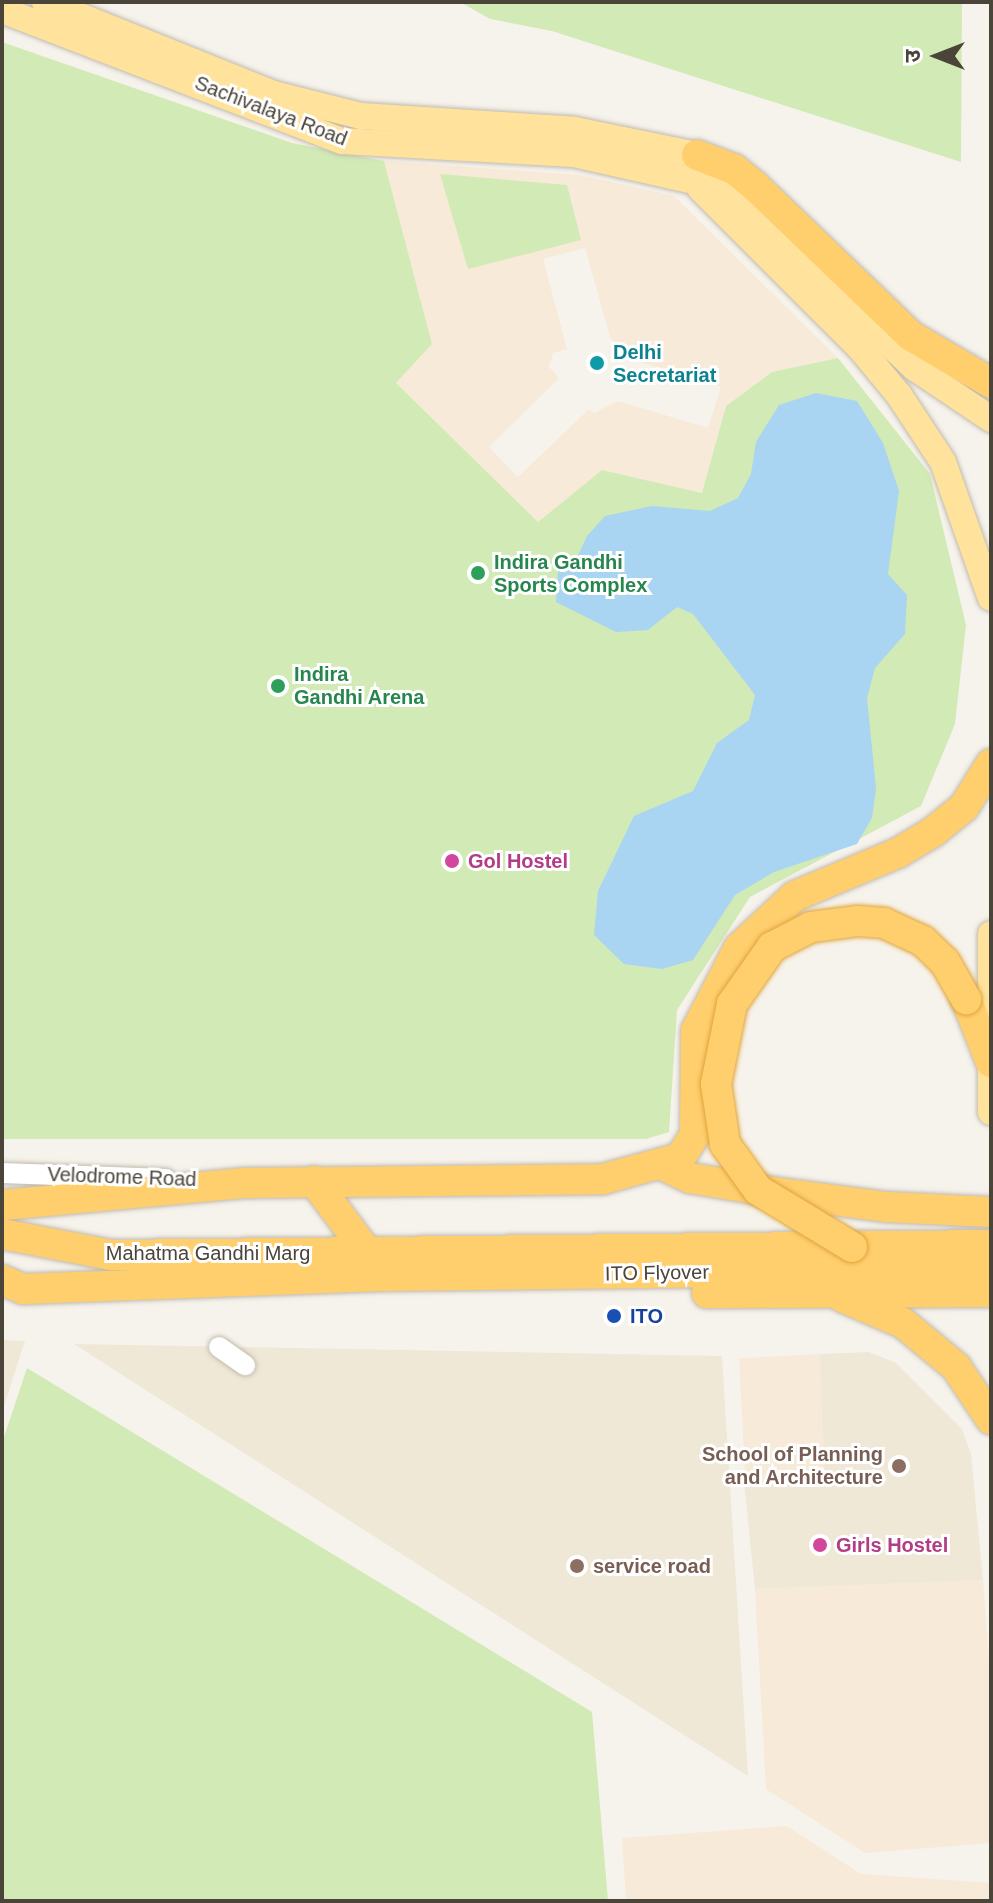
<!DOCTYPE html>
<meta charset="utf-8">
<style>
body{margin:0}
#map{position:relative;width:993px;height:1903px;overflow:hidden;background:#f6f3ec;font-family:Arial,"Noto Sans Devanagari",sans-serif}
div>[style]{position:absolute}
[style*='--x']{left:calc(var(--x)*1px);top:calc(var(--y)*1px);width:calc(var(--w)*1px);rotate:calc(var(--a)*1deg)}
.commercial>*{inset:0;background:#f7ead8;transform-origin:0 0}
.education>*{inset:0;background:#efe8d6}
.green>*{inset:0;background:#d2eab5}
.water>*{inset:0;background:#a9d4f2}
.roads{filter:drop-shadow(0 0 2px #c2bbae) drop-shadow(0 0 2px #c2bbae)}
.minor>*{height:20px;margin:-10px;padding:0 10px;transform-origin:10px;border-radius:10px;background:#fff}
.major>*{height:26px;margin:-13px;padding:0 13px;transform-origin:13px;border-radius:13px;background:#ffe39c}
.highway>*{height:30px;margin:-15px;padding:0 15px;transform-origin:15px;border-radius:15px;background:#ffcf6e}
.bridges{filter:drop-shadow(0 0 2px #e0a43c) drop-shadow(0 0 2px #e0a43c)}
.highway-bridge>*{height:30px;margin:-15px;padding:0 15px;transform-origin:15px;border-radius:15px;background:#ffcf6e}
.dots>*{width:22px;height:22px;translate:-50% -50%;box-sizing:border-box;border:4px solid #fff;border-radius:50%}
span{translate:-50% -50%;white-space:nowrap;text-align:center;line-height:1.15;-webkit-text-stroke:6px #fff;paint-order:stroke}
.street-label{font-size:20px;color:#4b4439}
.culture-label{font-size:20px;color:#0d838f;font-weight:700}
.left{translate:0 -50%;text-align:left}
.leisure-label{font-size:20px;color:#27864d;font-weight:700}
.hotel-label{font-size:20px;color:#b23c85;font-weight:700}
.transit-label{font-size:20px;color:#164399;font-weight:700}
.education-label{font-size:20px;color:#785e54;font-weight:700}
.right{translate:-100% -50%;text-align:right}
.frame{position:absolute;inset:0;border:4px solid #4b4439;pointer-events:none}
.north{position:absolute;left:897px;top:16px;width:80px;height:80px;-webkit-text-stroke:6px #fff;paint-order:stroke;rotate:270deg;font-size:22px;font-weight:700;line-height:32px;text-align:center;color:#4b4439}
.north::after{content:'';display:block;margin:auto;width:28px;height:36px;background:#4b4439;clip-path:polygon(50% 0,100% 100%,50% 72%,0 100%)}
</style>
<div id="map">
<div class="commercial">
<div style="clip-path:polygon(evenodd,384px 161px,580px 175px,674px 196px,838px 358px,772px 372px,726px 406px,702px 493px,602px 470px,538px 522px,396px 383px,432px 344px,384px 161px,585px 248px,610px 337px,631px 359px,721px 387px,708px 428px,618px 401px,594px 413px,589px 409px,518px 477px,489px 447px,559px 378px,549px 367px,553px 353px,567px 349px,543px 259px,585px 248px)"></div>
<div style="left:820px;top:1354px;width:125px;height:81px;rotate:87deg"></div>
<div style="clip-path:polygon(983px 1580px,991px 1691px,991px 1843px,865px 1853px,766px 1789px,755px 1589px)"></div>
<div style="clip-path:polygon(787px 1826px,861px 1874px,991px 1883px,991px 1901px,626px 1901px,622px 1838px)"></div>
</div>
<div class="education">
<div style="clip-path:polygon(2px 1340px,25px 1341px,2px 1412px)"></div>
<div style="clip-path:polygon(74px 1344px,722px 1356px,748px 1776px)"></div>
<div style="clip-path:polygon(869px 1352px,896px 1363px,962px 1429px,971px 1454px,983px 1580px,755px 1589px,744px 1482px,825px 1479px,820px 1354px)"></div>
</div>
<div class="green">
<div style="clip-path:polygon(460px 2px,962px 2px,961px 162px,552px 31px,490px 19px)"></div>
<div style="clip-path:polygon(2px 42px,292px 143px,384px 161px,432px 344px,396px 383px,538px 522px,602px 470px,702px 493px,726px 406px,772px 372px,838px 358px,930px 474px,966px 625px,955px 724px,921px 806px,750px 897px,677px 1010px,669px 1132px,646px 1139px,2px 1139px)"></div>
<div style="clip-path:polygon(440px 174px,567px 185px,581px 240px,468px 269px)"></div>
<div style="clip-path:polygon(27px 1368px,592px 1712px,608px 1901px,2px 1901px,2px 1443px)"></div>
</div>
<div class="water">
<div style="clip-path:polygon(816px 393px,857px 401px,883px 443px,899px 491px,888px 574px,907px 595px,905px 634px,875px 668px,867px 698px,876px 788px,872px 818px,857px 844px,774px 872px,735px 895px,693px 960px,662px 969px,624px 964px,594px 935px,598px 891px,634px 816px,693px 791px,717px 743px,749px 720px,755px 695px,693px 614px,677px 607px,648px 630px,616px 632px,556px 602px,558px 571px,574px 564px,587px 536px,605px 516px,652px 506px,710px 511px,738px 498px,751px 474px,756px 442px,779px 405px)"></div>
</div>
<div class="roads">
<div class="minor">
<div style="--x:2;--y:1173;--w:164;--a:2.1"></div>
<div style="--x:219;--y:1347;--w:32;--a:35"></div>
</div>
<div class="major">
<div style="--x:45;--y:2;--w:247;--a:21.9"></div>
<div style="--x:274;--y:94;--w:90;--a:14.2"></div>
<div style="--x:361;--y:116;--w:214;--a:3.7"></div>
<div style="--x:575;--y:130;--w:125;--a:11.6"></div>
<div style="--x:2;--y:10;--w:364;--a:21.1"></div>
<div style="--x:342;--y:141;--w:232;--a:3.2"></div>
<div style="--x:574;--y:154;--w:146;--a:12.7"></div>
<div style="--x:716;--y:186;--w:30;--a:34"></div>
<div style="--x:741;--y:203;--w:240;--a:43.5"></div>
<div style="--x:915;--y:368;--w:92;--a:33.9"></div>
<div style="--x:700;--y:188;--w:226;--a:45"></div>
<div style="--x:860;--y:348;--w:61;--a:50.3"></div>
<div style="--x:899;--y:395;--w:80;--a:56.7"></div>
<div style="--x:943;--y:462;--w:144;--a:70.6"></div>
<div style="--x:991;--y:934;--w:178;--a:90"></div>
</div>
<div class="highway">
<div style="--x:697;--y:155;--w:40;--a:21"></div>
<div style="--x:734;--y:169;--w:27;--a:39"></div>
<div style="--x:755;--y:186;--w:216;--a:43.9"></div>
<div style="--x:911;--y:336;--w:93;--a:30.4"></div>
<div style="--x:966;--y:999;--w:68;--a:68.4"></div>
<div style="--x:662;--y:1165;--w:31;--a:25"></div>
<div style="--x:690;--y:1178;--w:84;--a:9.6"></div>
<div style="--x:773;--y:1192;--w:115;--a:7.5"></div>
<div style="--x:887;--y:1207;--w:104;--a:2.8"></div>
<div style="--x:314;--y:1181;--w:89;--a:53.3"></div>
<div style="--x:2;--y:1205;--w:242;--a:-5.2"></div>
<div style="--x:243;--y:1183;--w:360;--a:-0.6"></div>
<div style="--x:603;--y:1179;--w:80;--a:-15.3"></div>
<div style="--x:680;--y:1158;--w:27;--a:-57"></div>
<div style="--x:695;--y:1135;--w:104;--a:-89.4"></div>
<div style="--x:696;--y:1031;--w:93;--a:-62.6"></div>
<div style="--x:739;--y:948;--w:76;--a:-42.9"></div>
<div style="--x:795;--y:896;--w:112;--a:-22.7"></div>
<div style="--x:898;--y:853;--w:41;--a:-31"></div>
<div style="--x:933;--y:832;--w:40;--a:-39"></div>
<div style="--x:964;--y:807;--w:51;--a:-57.9"></div>
<div style="--x:2;--y:1234;--w:111;--a:10.9"></div>
<div style="--x:111;--y:1255;--w:880;--a:-0.65"></div>
<div style="--x:2;--y:1280;--w:23;--a:23"></div>
<div style="--x:23;--y:1289;--w:357;--a:-2.1"></div>
<div style="--x:380;--y:1276;--w:611;--a:-0.66"></div>
<div style="--x:707;--y:1293;--w:284;--a:-0.2"></div>
<div style="--x:842;--y:1297;--w:66;--a:23.1"></div>
<div style="--x:903;--y:1323;--w:69;--a:39.7"></div>
<div style="--x:956;--y:1367;--w:63;--a:56.1"></div>
</div>
</div>
<div class="bridges">
<div class="highway-bridge">
<div style="--x:852;--y:1247;--w:110;--a:-148.8"></div>
<div style="--x:758;--y:1190;--w:57;--a:-125.7"></div>
<div style="--x:725;--y:1144;--w:61;--a:-98.5"></div>
<div style="--x:716;--y:1084;--w:82;--a:-78.7"></div>
<div style="--x:732;--y:1004;--w:70;--a:-54.9"></div>
<div style="--x:772;--y:947;--w:44;--a:-27.1"></div>
<div style="--x:811;--y:927;--w:46;--a:-7.4"></div>
<div style="--x:857;--y:921;--w:27;--a:4"></div>
<div style="--x:884;--y:923;--w:43;--a:24.8"></div>
<div style="--x:923;--y:941;--w:30;--a:44"></div>
<div style="--x:945;--y:962;--w:43;--a:60.4"></div>
</div>
</div>
<div class="dots">
<div style="left:597px;top:363px;background:#0f9aa8"></div>
<div style="left:478px;top:573px;background:#2e9e5b"></div>
<div style="left:278px;top:686px;background:#2e9e5b"></div>
<div style="left:452px;top:861px;background:#d1479c"></div>
<div style="left:614px;top:1316px;background:#1a4fb4"></div>
<div style="left:899px;top:1466px;background:#8d6e63"></div>
<div style="left:820px;top:1545px;background:#d1479c"></div>
<div style="left:577px;top:1566px;background:#8d6e63"></div>
</div>
<div class="street-label">
<span style="left:271px;top:111px;rotate:21deg">Sachivalaya Road</span>
<span style="left:122px;top:1177px;rotate:2deg">Velodrome Road</span>
<span style="left:208px;top:1253px">Mahatma Gandhi Marg</span>
<span style="left:657px;top:1273px;rotate:-1deg">ITO Flyover</span>
</div>
<div class="culture-label">
<span class="left" style="left:613px;top:364px">Delhi<br>Secretariat</span>
</div>
<div class="leisure-label">
<span class="left" style="left:494px;top:574px">Indira Gandhi<br>Sports Complex</span>
<span class="left" style="left:294px;top:686px">Indira<br>Gandhi Arena</span>
</div>
<div class="hotel-label">
<span class="left" style="left:468px;top:861px">Gol Hostel</span>
<span class="left" style="left:836px;top:1545px">Girls Hostel</span>
</div>
<div class="transit-label">
<span class="left" style="left:630px;top:1316px">ITO</span>
</div>
<div class="education-label">
<span class="right" style="left:883px;top:1466px">School of Planning<br>and Architecture</span>
<span class="left" style="left:593px;top:1566px">service road</span>
</div>
<div class="frame"></div>
<div class="north">उ</div>
</div>
